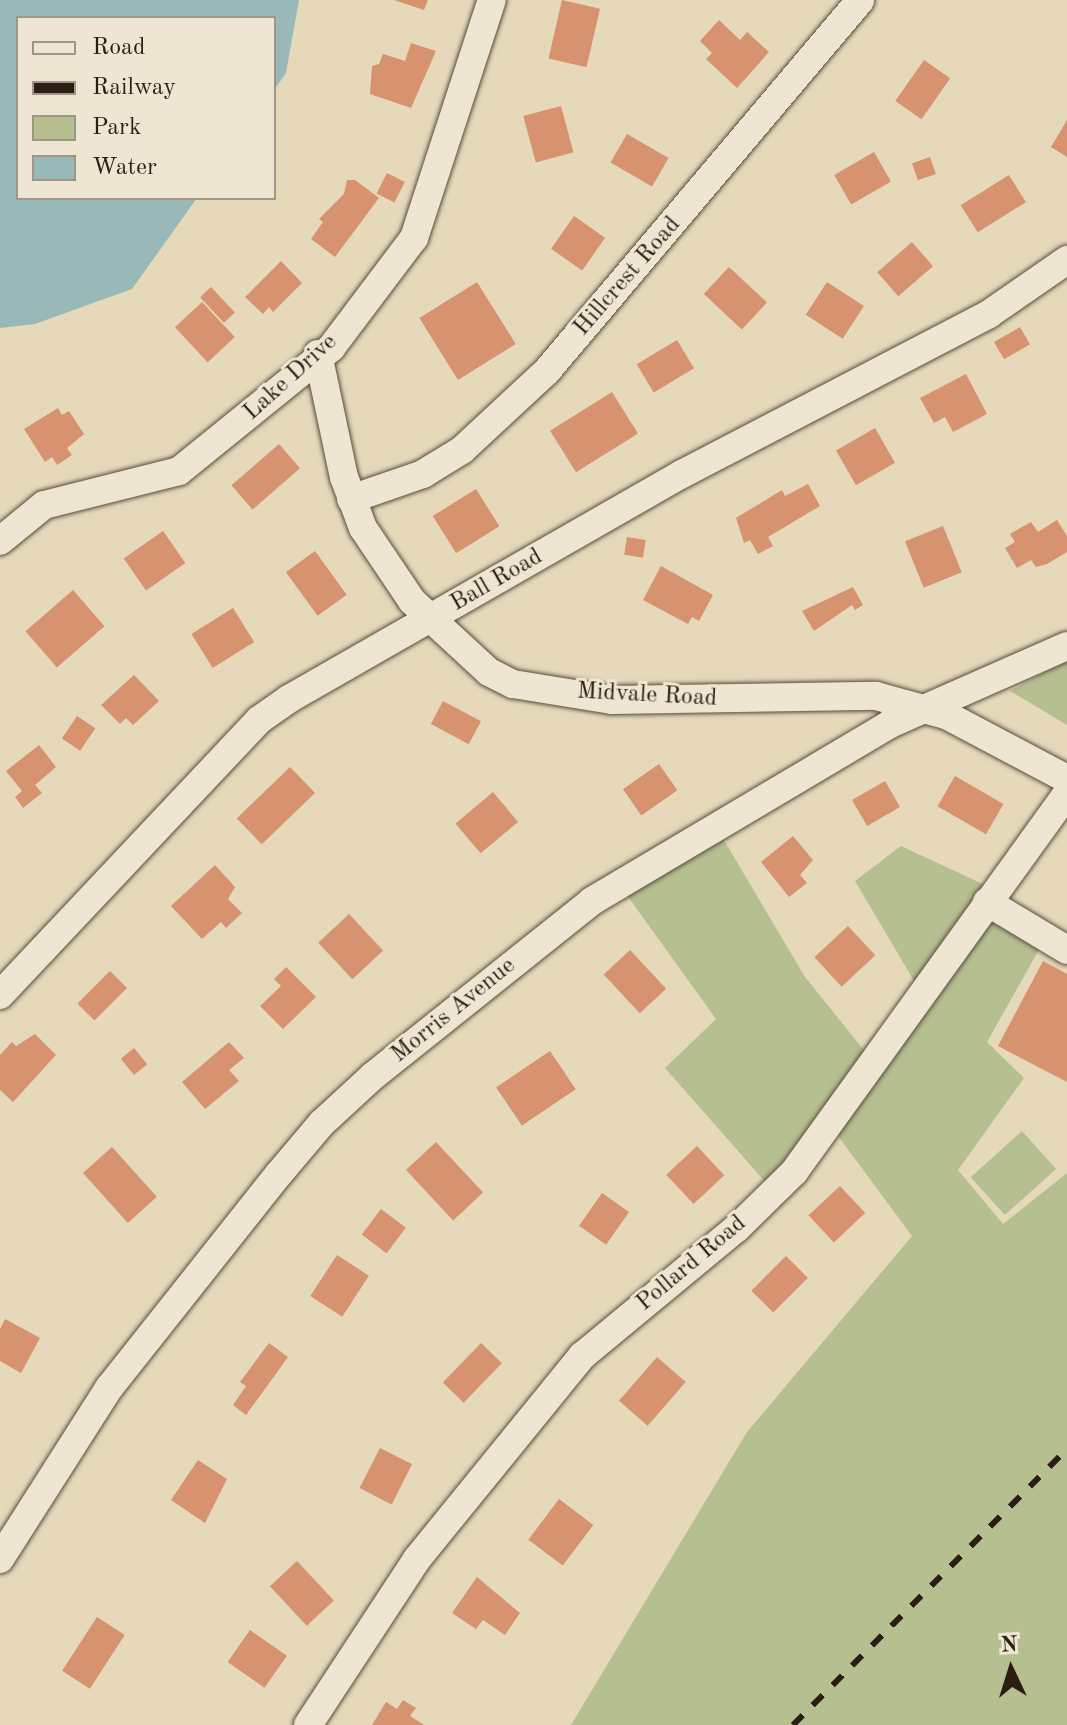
<!DOCTYPE html>
<style>
body{margin:0}
#map{position:relative;width:1067px;height:1725px;overflow:hidden;background:#e5d9ba;font-family:"Old Standard TT",serif}
div>[style]{position:absolute}
[style*='--x']{left:calc(var(--x)*1px);top:calc(var(--y)*1px);width:calc(var(--w)*1px);rotate:calc(var(--a)*1deg)}
.green>*{inset:0;background:#b5bf90;transform-origin:0 0}
.water>*{inset:0;background:#98b9b8}
.building>*{inset:0;background:#d7926f;transform-origin:0 0}
.roads{filter:drop-shadow(0 0 2px #5a4c3e) drop-shadow(0 0 2px #5a4c3e)}
.minor>*{height:28px;margin:-14px;padding:0 14px;transform-origin:14px;border-radius:14px;background:#eee6d2}
.rail>*{height:6px;margin-top:-3px;transform-origin:0;background:repeating-linear-gradient(90deg,#2c1d14 0 14px,transparent 0 28px)}
span{translate:-50% -50%;white-space:nowrap;text-align:center;line-height:1.15;-webkit-text-stroke:6px #eee6d2;paint-order:stroke}
.street-label{font-size:24px;color:#2c1d14}
.legend{position:absolute;left:16px;top:16px;width:260px;height:184px;box-sizing:border-box;background:#eee6d2;border:2px solid #a09686;margin:0;padding:10px 14px;list-style:none;font-size:24px;color:#2c1d14}
.legend li{display:flex;align-items:center;gap:16px;height:40px}
.legend b{width:40px;border:2px solid #a09686}
.north{position:absolute;left:971px;top:1629px;width:80px;height:80px;-webkit-text-stroke:6px #eee6d2;paint-order:stroke;rotate:356deg;font-size:22px;font-weight:700;line-height:32px;text-align:center;color:#2c1d14}
.north::after{content:'';display:block;margin:auto;width:28px;height:36px;background:#2c1d14;clip-path:polygon(50% 0,100% 100%,50% 72%,0 100%)}
</style>
<div id="map">
<div class="green">
<div style="clip-path:polygon(1067px 660px,1067px 725px,1010px 691px)"></div>
<div style="clip-path:polygon(715px 825px,805px 977px,875px 1064px,923px 996px,855px 881px,901px 846px,1002px 893px,1041px 946px,987px 1042px,1024px 1078px,958px 1170px,1003px 1224px,1067px 1173px,1067px 1725px,571px 1725px,747px 1432px,912px 1236px,830px 1125px,776px 1194px,665px 1068px,716px 1019px,621px 887px)"></div>
<div style="left:1022px;top:1131px;width:51px;height:69px;rotate:48deg"></div>
</div>
<div class="water">
<div style="clip-path:polygon(0 0,299px 0,286px 73px,274px 90px,274px 18px,18px 18px,18px 198px,197px 198px,132px 289px,35px 324px,0 328px)"></div>
</div>
<div class="building">
<div style="clip-path:polygon(394px 0,428px 0,424px 10px)"></div>
<div style="left:562px;top:0;width:39px;height:60px;rotate:13deg"></div>
<div style="clip-path:polygon(719px 20px,740px 40px,747px 32px,769px 52px,737px 88px,706px 59px,712px 53px,700px 41px)"></div>
<div style="clip-path:polygon(411px 43px,436px 51px,411px 108px,370px 94px,372px 66px,379px 64px,383px 54px,405px 61px)"></div>
<div style="left:924px;top:60px;width:32px;height:50px;rotate:35deg"></div>
<div style="left:561px;top:106px;width:48px;height:39px;rotate:75deg"></div>
<div style="clip-path:polygon(1067px 120px,1067px 157px,1051px 147px)"></div>
<div style="left:627px;top:134px;width:48px;height:33px;rotate:30deg"></div>
<div style="left:874px;top:152px;width:34px;height:46px;rotate:60deg"></div>
<div style="left:930px;top:157px;width:18px;height:19px;rotate:71deg"></div>
<div style="left:387px;top:173px;width:20px;height:23px;rotate:27deg"></div>
<div style="left:1009px;top:175px;width:32px;height:57px;rotate:58deg"></div>
<div style="clip-path:polygon(347px 180px,355px 180px,379px 198px,335px 257px,311px 239px,323px 222px,319px 219px,344px 194px)"></div>
<div style="left:574px;top:216px;width:38px;height:40px;rotate:35deg"></div>
<div style="left:912px;top:242px;width:32px;height:46px;rotate:49deg"></div>
<div style="clip-path:polygon(281px 261px,302px 283px,273px 312px,269px 307px,263px 314px,245px 297px)"></div>
<div style="left:729px;top:267px;width:52px;height:37px;rotate:43deg"></div>
<div style="left:477px;top:282px;width:73px;height:68px;rotate:58deg"></div>
<div style="left:827px;top:282px;width:44px;height:39px;rotate:33deg"></div>
<div style="left:211px;top:287px;width:35px;height:15px;rotate:47deg"></div>
<div style="left:202px;top:302px;width:48px;height:37px;rotate:47deg"></div>
<div style="left:1020px;top:327px;width:20px;height:30px;rotate:60deg"></div>
<div style="left:677px;top:340px;width:33px;height:47px;rotate:59deg"></div>
<div style="clip-path:polygon(966px 374px,987px 414px,953px 432px,945px 417px,934px 423px,920px 398px)"></div>
<div style="left:612px;top:392px;width:49px;height:73px;rotate:58deg"></div>
<div style="clip-path:polygon(58px 408px,62px 415px,69px 411px,84px 434px,67px 448px,72px 455px,57px 465px,52px 457px,45px 462px,24px 429px)"></div>
<div style="left:875px;top:428px;width:40px;height:45px;rotate:60deg"></div>
<div style="left:279px;top:444px;width:32px;height:63px;rotate:49deg"></div>
<div style="clip-path:polygon(808px 484px,820px 506px,768px 537px,773px 546px,758px 554px,750px 540px,744px 543px,736px 518px,782px 490px,785px 496px)"></div>
<div style="left:476px;top:489px;width:44px;height:51px;rotate:58deg"></div>
<div style="clip-path:polygon(1057px 520px,1067px 536px,1067px 552px,1047px 564px,1036px 567px,1031px 560px,1017px 568px,1005px 548px,1015px 542px,1010px 534px,1031px 522px,1038px 532px)"></div>
<div style="left:943px;top:526px;width:50px;height:41px;rotate:68deg"></div>
<div style="left:163px;top:531px;width:39px;height:48px;rotate:55deg"></div>
<div style="left:627px;top:537px;width:19px;height:18px;rotate:9deg"></div>
<div style="left:315px;top:551px;width:54px;height:36px;rotate:54deg"></div>
<div style="clip-path:polygon(661px 566px,713px 595px,699px 621px,692px 617px,688px 624px,643px 600px)"></div>
<div style="clip-path:polygon(853px 587px,863px 605px,855px 610px,852px 605px,814px 631px,802px 611px)"></div>
<div style="left:73px;top:590px;width:48px;height:63px;rotate:49deg"></div>
<div style="left:233px;top:608px;width:40px;height:49px;rotate:58deg"></div>
<div style="clip-path:polygon(134px 675px,159px 701px,133px 725px,126px 718px,120px 724px,101px 705px)"></div>
<div style="left:443px;top:701px;width:43px;height:26px;rotate:28deg"></div>
<div style="left:77px;top:716px;width:22px;height:27px;rotate:34deg"></div>
<div style="clip-path:polygon(39px 745px,56px 767px,35px 785px,42px 793px,23px 808px,15px 797px,22px 791px,6px 771px)"></div>
<div style="left:659px;top:764px;width:32px;height:44px;rotate:55deg"></div>
<div style="left:290px;top:767px;width:36px;height:74px;rotate:46deg"></div>
<div style="left:955px;top:776px;width:56px;height:35px;rotate:30deg"></div>
<div style="left:885px;top:781px;width:30px;height:38px;rotate:60deg"></div>
<div style="left:493px;top:792px;width:39px;height:49px;rotate:50deg"></div>
<div style="clip-path:polygon(793px 836px,813px 860px,800px 875px,807px 883px,789px 897px,761px 862px)"></div>
<div style="clip-path:polygon(215px 865px,235px 887px,228px 899px,242px 913px,226px 928px,221px 922px,202px 939px,171px 906px)"></div>
<div style="left:349px;top:914px;width:50px;height:42px;rotate:47deg"></div>
<div style="left:848px;top:926px;width:40px;height:46px;rotate:47deg"></div>
<div style="left:630px;top:950px;width:53px;height:36px;rotate:47deg"></div>
<div style="clip-path:polygon(1043px 961px,1067px 974px,1067px 1082px,998px 1046px)"></div>
<div style="clip-path:polygon(286px 967px,316px 997px,283px 1029px,260px 1006px,281px 986px,274px 979px)"></div>
<div style="left:110px;top:971px;width:24px;height:46px;rotate:45deg"></div>
<div style="clip-path:polygon(35px 1034px,56px 1055px,13px 1102px,0 1090px,0 1055px,12px 1042px,16px 1046px)"></div>
<div style="clip-path:polygon(229px 1042px,244px 1058px,229px 1070px,239px 1081px,205px 1109px,182px 1082px)"></div>
<div style="left:134px;top:1048px;width:21px;height:17px;rotate:51deg"></div>
<div style="left:550px;top:1051px;width:46px;height:65px;rotate:56deg"></div>
<div style="left:436px;top:1142px;width:69px;height:41px;rotate:47deg"></div>
<div style="left:697px;top:1146px;width:40px;height:42px;rotate:47deg"></div>
<div style="left:112px;top:1147px;width:67px;height:39px;rotate:48deg"></div>
<div style="left:840px;top:1186px;width:37px;height:43px;rotate:47deg"></div>
<div style="left:602px;top:1193px;width:33px;height:40px;rotate:35deg"></div>
<div style="left:381px;top:1209px;width:31px;height:32px;rotate:37deg"></div>
<div style="left:337px;top:1255px;width:38px;height:49px;rotate:33deg"></div>
<div style="left:786px;top:1256px;width:31px;height:49px;rotate:45deg"></div>
<div style="clip-path:polygon(5px 1319px,40px 1338px,21px 1373px,0 1361px,0 1329px)"></div>
<div style="clip-path:polygon(269px 1343px,288px 1357px,246px 1415px,233px 1405px,246px 1386px,240px 1382px)"></div>
<div style="left:481px;top:1343px;width:29px;height:55px;rotate:44deg"></div>
<div style="left:657px;top:1357px;width:38px;height:58px;rotate:41deg"></div>
<div style="left:380px;top:1448px;width:36px;height:45px;rotate:27deg"></div>
<div style="clip-path:polygon(198px 1460px,227px 1479px,205px 1523px,171px 1500px)"></div>
<div style="left:559px;top:1499px;width:43px;height:51px;rotate:37deg"></div>
<div style="left:297px;top:1561px;width:54px;height:37px;rotate:47deg"></div>
<div style="clip-path:polygon(477px 1577px,520px 1613px,505px 1635px,483px 1620px,476px 1629px,452px 1613px)"></div>
<div style="left:97px;top:1617px;width:33px;height:64px;rotate:33deg"></div>
<div style="left:250px;top:1630px;width:45px;height:39px;rotate:35deg"></div>
<div style="clip-path:polygon(403px 1700px,416px 1708px,410px 1716px,424px 1725px,372px 1725px,386px 1702px,397px 1709px)"></div>
</div>
<div class="roads">
<div class="minor">
<div style="--x:318;--y:354;--w:126;--a:78.1"></div>
<div style="--x:344;--y:477;--w:54;--a:69.6"></div>
<div style="--x:363;--y:528;--w:88;--a:56.1"></div>
<div style="--x:412;--y:601;--w:105;--a:42.7"></div>
<div style="--x:489;--y:672;--w:27;--a:27"></div>
<div style="--x:513;--y:684;--w:100;--a:9.2"></div>
<div style="--x:612;--y:700;--w:264;--a:-0.9"></div>
<div style="--x:876;--y:696;--w:73;--a:15.2"></div>
<div style="--x:946;--y:715;--w:137;--a:27.9"></div>
<div style="--x:351;--y:499;--w:76;--a:-19.1"></div>
<div style="--x:423;--y:474;--w:46;--a:-31.6"></div>
<div style="--x:462;--y:450;--w:116;--a:-42.9"></div>
<div style="--x:547;--y:371;--w:485;--a:-49.8"></div>
<div style="--x:0;--y:541;--w:57;--a:-39.3"></div>
<div style="--x:44;--y:505;--w:139;--a:-14.1"></div>
<div style="--x:179;--y:471;--w:196;--a:-39"></div>
<div style="--x:331;--y:348;--w:138;--a:-53"></div>
<div style="--x:414;--y:238;--w:250;--a:-71.9"></div>
<div style="--x:987;--y:902;--w:93;--a:31"></div>
<div style="--x:0;--y:995;--w:378;--a:-46.7"></div>
<div style="--x:259;--y:720;--w:37;--a:-35"></div>
<div style="--x:289;--y:699;--w:453;--a:-29.8"></div>
<div style="--x:682;--y:474;--w:346;--a:-27.5"></div>
<div style="--x:989;--y:314;--w:95;--a:-34.7"></div>
<div style="--x:0;--y:1559;--w:203;--a:-57.5"></div>
<div style="--x:109;--y:1388;--w:272;--a:-51.6"></div>
<div style="--x:278;--y:1175;--w:68;--a:-49.8"></div>
<div style="--x:322;--y:1123;--w:69;--a:-42.7"></div>
<div style="--x:373;--y:1076;--w:280;--a:-38.6"></div>
<div style="--x:592;--y:901;--w:347;--a:-30.7"></div>
<div style="--x:890;--y:724;--w:193;--a:-23.8"></div>
<div style="--x:308;--y:1725;--w:199;--a:-56.7"></div>
<div style="--x:417;--y:1559;--w:262;--a:-50.9"></div>
<div style="--x:582;--y:1356;--w:201;--a:-39.6"></div>
<div style="--x:737;--y:1228;--w:80;--a:-44.5"></div>
<div style="--x:794;--y:1172;--w:466;--a:-54.2"></div>
</div>
</div>
<div class="rail">
<div style="--x:793;--y:1725;--w:389;--a:-45.2"></div>
</div>
<div class="street-label">
<span style="left:628px;top:277px;rotate:-49deg">Hillcrest Road</span>
<span style="left:291px;top:378px;rotate:-42deg">Lake Drive</span>
<span style="left:497px;top:581px;rotate:-30deg">Ball Road</span>
<span style="left:647px;top:696px;rotate:3deg">Midvale Road</span>
<span style="left:454px;top:1011px;rotate:-39deg">Morris Avenue</span>
<span style="left:692px;top:1264px;rotate:-40deg">Pollard Road</span>
</div>
<ul class="legend">
<li><b style="height:10px;background:#eee6d2"></b>Road</li>
<li><b style="height:10px;background:#2c1d14"></b>Railway</li>
<li><b style="height:22px;background:#b5bf90"></b>Park</li>
<li><b style="height:22px;background:#98b9b8"></b>Water</li>
</ul>
<div class="north">N</div>
</div>
